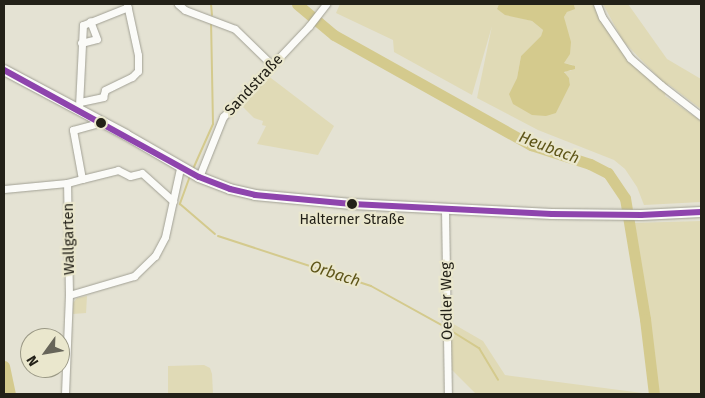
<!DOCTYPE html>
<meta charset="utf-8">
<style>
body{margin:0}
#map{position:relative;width:705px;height:398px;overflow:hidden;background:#e4e2d3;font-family:"Fira Sans",sans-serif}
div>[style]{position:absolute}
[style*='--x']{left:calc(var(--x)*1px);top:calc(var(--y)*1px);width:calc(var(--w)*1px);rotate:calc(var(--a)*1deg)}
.green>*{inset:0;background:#e0dab6}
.water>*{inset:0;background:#d4ca8d}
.stream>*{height:2px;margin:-1px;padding:0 1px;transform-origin:1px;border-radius:1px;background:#d4ca8d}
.river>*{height:11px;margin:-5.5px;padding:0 5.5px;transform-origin:5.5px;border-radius:5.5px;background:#d4ca8d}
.roads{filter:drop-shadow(0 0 1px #a1a094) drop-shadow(0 0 1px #a1a094)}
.street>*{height:7px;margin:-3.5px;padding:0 3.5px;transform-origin:3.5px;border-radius:3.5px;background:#fbfbf8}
.secondary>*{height:10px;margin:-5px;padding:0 5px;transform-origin:5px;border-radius:5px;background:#fbfbf8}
.bus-1>*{height:6px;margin:-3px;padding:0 3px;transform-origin:3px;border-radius:3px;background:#8e44ad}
.dots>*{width:14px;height:14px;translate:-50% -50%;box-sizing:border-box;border:2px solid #eae7cd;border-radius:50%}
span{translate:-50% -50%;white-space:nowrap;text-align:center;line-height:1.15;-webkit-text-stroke:4.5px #eae7cd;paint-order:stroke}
.bus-label{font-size:14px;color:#232118}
.street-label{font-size:15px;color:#232118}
.water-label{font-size:16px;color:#5e5518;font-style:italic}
.frame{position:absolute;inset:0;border:5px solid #232118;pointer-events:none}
.north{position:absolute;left:20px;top:328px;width:50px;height:50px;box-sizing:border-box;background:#eae7cd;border:1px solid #9a9885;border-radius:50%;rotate:238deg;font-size:14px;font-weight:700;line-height:20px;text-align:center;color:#232118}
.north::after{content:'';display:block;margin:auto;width:18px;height:22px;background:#676559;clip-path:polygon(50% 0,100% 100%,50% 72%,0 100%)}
</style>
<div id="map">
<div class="green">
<div style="clip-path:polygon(340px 4px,499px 4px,497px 9px,505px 14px,532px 21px,543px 30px,541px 36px,521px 56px,517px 78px,509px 94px,556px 113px,570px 85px,569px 78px,564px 75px,566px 71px,571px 71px,573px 65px,564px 63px,566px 28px,564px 17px,567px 12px,575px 7px,574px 4px,595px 4px,601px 19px,656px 83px,657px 76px,623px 41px,603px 4px,628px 4px,667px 59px,701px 79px,701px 109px,668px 84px,665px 96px,701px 121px,701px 202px,644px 205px,637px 187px,625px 169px,614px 160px,538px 130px,477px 98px,492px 26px,472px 95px,394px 52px,393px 40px,336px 13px)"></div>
<div style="clip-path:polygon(267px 75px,334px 126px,318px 155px,257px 144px,266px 126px,262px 125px,263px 121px,254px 118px,240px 104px)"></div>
<div style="clip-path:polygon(701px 221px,701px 394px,657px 394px,649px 314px,633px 223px)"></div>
<div style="clip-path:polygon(87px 296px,86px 313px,73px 314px,73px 303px,77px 298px)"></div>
<div style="clip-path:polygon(450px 322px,483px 341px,505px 375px,650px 394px,476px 394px,451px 369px)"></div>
<div style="clip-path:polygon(204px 365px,210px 368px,212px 374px,213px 394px,168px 394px,168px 366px)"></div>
</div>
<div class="water">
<div style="clip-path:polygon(499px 4px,574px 4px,575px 9px,567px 12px,564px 17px,571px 42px,570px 54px,564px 63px,575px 66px,575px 69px,564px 72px,569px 78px,570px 85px,556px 113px,546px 116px,532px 115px,513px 104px,509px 94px,517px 78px,521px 56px,541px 36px,543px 30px,532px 21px,505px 15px,497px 9px)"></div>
</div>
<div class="stream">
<div style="--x:211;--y:4;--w:11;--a:85"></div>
<div style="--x:193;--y:169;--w:49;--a:-66"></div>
<div style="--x:213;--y:124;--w:101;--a:-91.1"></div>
<div style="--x:190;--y:176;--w:30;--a:110"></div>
<div style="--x:180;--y:204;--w:46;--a:40.6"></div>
<div style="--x:218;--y:236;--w:161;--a:18.1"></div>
<div style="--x:371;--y:286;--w:85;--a:29"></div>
<div style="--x:453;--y:332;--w:31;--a:32"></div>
<div style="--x:479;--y:348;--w:37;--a:59"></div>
</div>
<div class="river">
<div style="--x:297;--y:4;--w:48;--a:40"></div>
<div style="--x:334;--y:35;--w:226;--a:29.2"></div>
<div style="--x:531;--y:145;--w:62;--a:17.9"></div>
<div style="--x:590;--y:164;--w:20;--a:27"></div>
<div style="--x:608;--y:173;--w:30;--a:56"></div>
<div style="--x:625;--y:198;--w:123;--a:80.6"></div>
<div style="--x:645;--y:319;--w:76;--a:83.2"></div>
<div style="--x:4;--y:366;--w:29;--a:78"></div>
</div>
<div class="roads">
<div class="street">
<div style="--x:178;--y:4;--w:9;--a:41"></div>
<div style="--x:185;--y:10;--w:53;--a:20.8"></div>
<div style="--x:235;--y:29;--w:52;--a:44.2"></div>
<div style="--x:597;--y:4;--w:14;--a:69"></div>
<div style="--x:602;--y:17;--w:50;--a:55.7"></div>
<div style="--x:630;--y:58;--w:41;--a:41.1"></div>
<div style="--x:661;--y:85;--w:51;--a:37.8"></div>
<div style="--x:81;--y:43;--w:16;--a:-14"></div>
<div style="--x:97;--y:39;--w:19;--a:-111"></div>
<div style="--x:80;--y:102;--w:24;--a:-12"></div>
<div style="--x:103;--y:97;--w:7;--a:-74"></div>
<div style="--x:105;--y:90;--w:30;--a:-26"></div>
<div style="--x:132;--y:77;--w:8;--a:-45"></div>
<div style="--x:138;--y:71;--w:16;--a:-90"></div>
<div style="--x:138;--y:55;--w:52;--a:-102.2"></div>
<div style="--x:79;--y:106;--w:81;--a:-87.2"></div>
<div style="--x:83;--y:25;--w:48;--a:-21.8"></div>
<div style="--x:199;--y:177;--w:65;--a:-68.2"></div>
<div style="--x:223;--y:117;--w:125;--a:-46.6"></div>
<div style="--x:309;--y:26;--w:28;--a:-52"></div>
<div style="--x:82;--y:179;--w:37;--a:-14"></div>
<div style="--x:118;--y:170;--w:13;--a:27"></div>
<div style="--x:130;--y:176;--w:12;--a:-14"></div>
<div style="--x:142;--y:173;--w:42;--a:42.1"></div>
<div style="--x:4;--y:189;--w:63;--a:-5.4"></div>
<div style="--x:67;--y:183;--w:16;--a:-15"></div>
<div style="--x:82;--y:179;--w:50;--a:-100.4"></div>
<div style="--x:73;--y:130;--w:30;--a:-15"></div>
<div style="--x:445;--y:209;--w:185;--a:89.1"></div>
<div style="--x:69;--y:295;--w:68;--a:-16.3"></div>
<div style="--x:134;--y:276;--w:29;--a:-44"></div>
<div style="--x:155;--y:256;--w:21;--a:-62"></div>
<div style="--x:165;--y:237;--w:71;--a:-77.7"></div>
<div style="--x:65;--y:394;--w:99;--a:-87.7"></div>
<div style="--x:69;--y:295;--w:112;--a:-91"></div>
</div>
<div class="secondary">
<div style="--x:4;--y:70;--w:138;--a:28"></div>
<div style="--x:126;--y:135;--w:84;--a:29.9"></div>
<div style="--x:199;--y:177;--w:33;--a:21"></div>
<div style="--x:230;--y:189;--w:26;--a:13"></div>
<div style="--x:255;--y:195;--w:97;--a:5.3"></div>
<div style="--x:352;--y:204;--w:200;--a:2.9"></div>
<div style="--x:552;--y:214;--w:89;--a:0.6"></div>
<div style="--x:641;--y:215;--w:60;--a:-2.9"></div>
</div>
</div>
<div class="bus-1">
<div style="--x:4;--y:70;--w:222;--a:28.8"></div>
<div style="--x:199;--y:177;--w:33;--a:21"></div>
<div style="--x:230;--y:189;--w:26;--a:13"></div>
<div style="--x:255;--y:195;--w:97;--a:5.3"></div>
<div style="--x:352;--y:204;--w:200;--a:2.9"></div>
<div style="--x:552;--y:214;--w:89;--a:0.6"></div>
<div style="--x:641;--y:215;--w:60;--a:-2.9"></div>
</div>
<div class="dots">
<div style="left:101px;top:123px;background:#232118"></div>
<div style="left:352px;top:204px;background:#232118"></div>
</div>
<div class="bus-label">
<span style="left:352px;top:220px">Halterner Straße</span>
</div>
<div class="street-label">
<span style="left:254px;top:85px;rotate:-47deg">Sandstraße</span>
<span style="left:69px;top:239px;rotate:-91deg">Wallgarten</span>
<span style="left:447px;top:301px;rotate:-91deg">Oedler Weg</span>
</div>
<div class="water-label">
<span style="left:549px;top:148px;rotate:21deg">Heubach</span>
<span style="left:335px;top:274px;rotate:18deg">Orbach</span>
</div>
<div class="frame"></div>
<div class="north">N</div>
</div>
